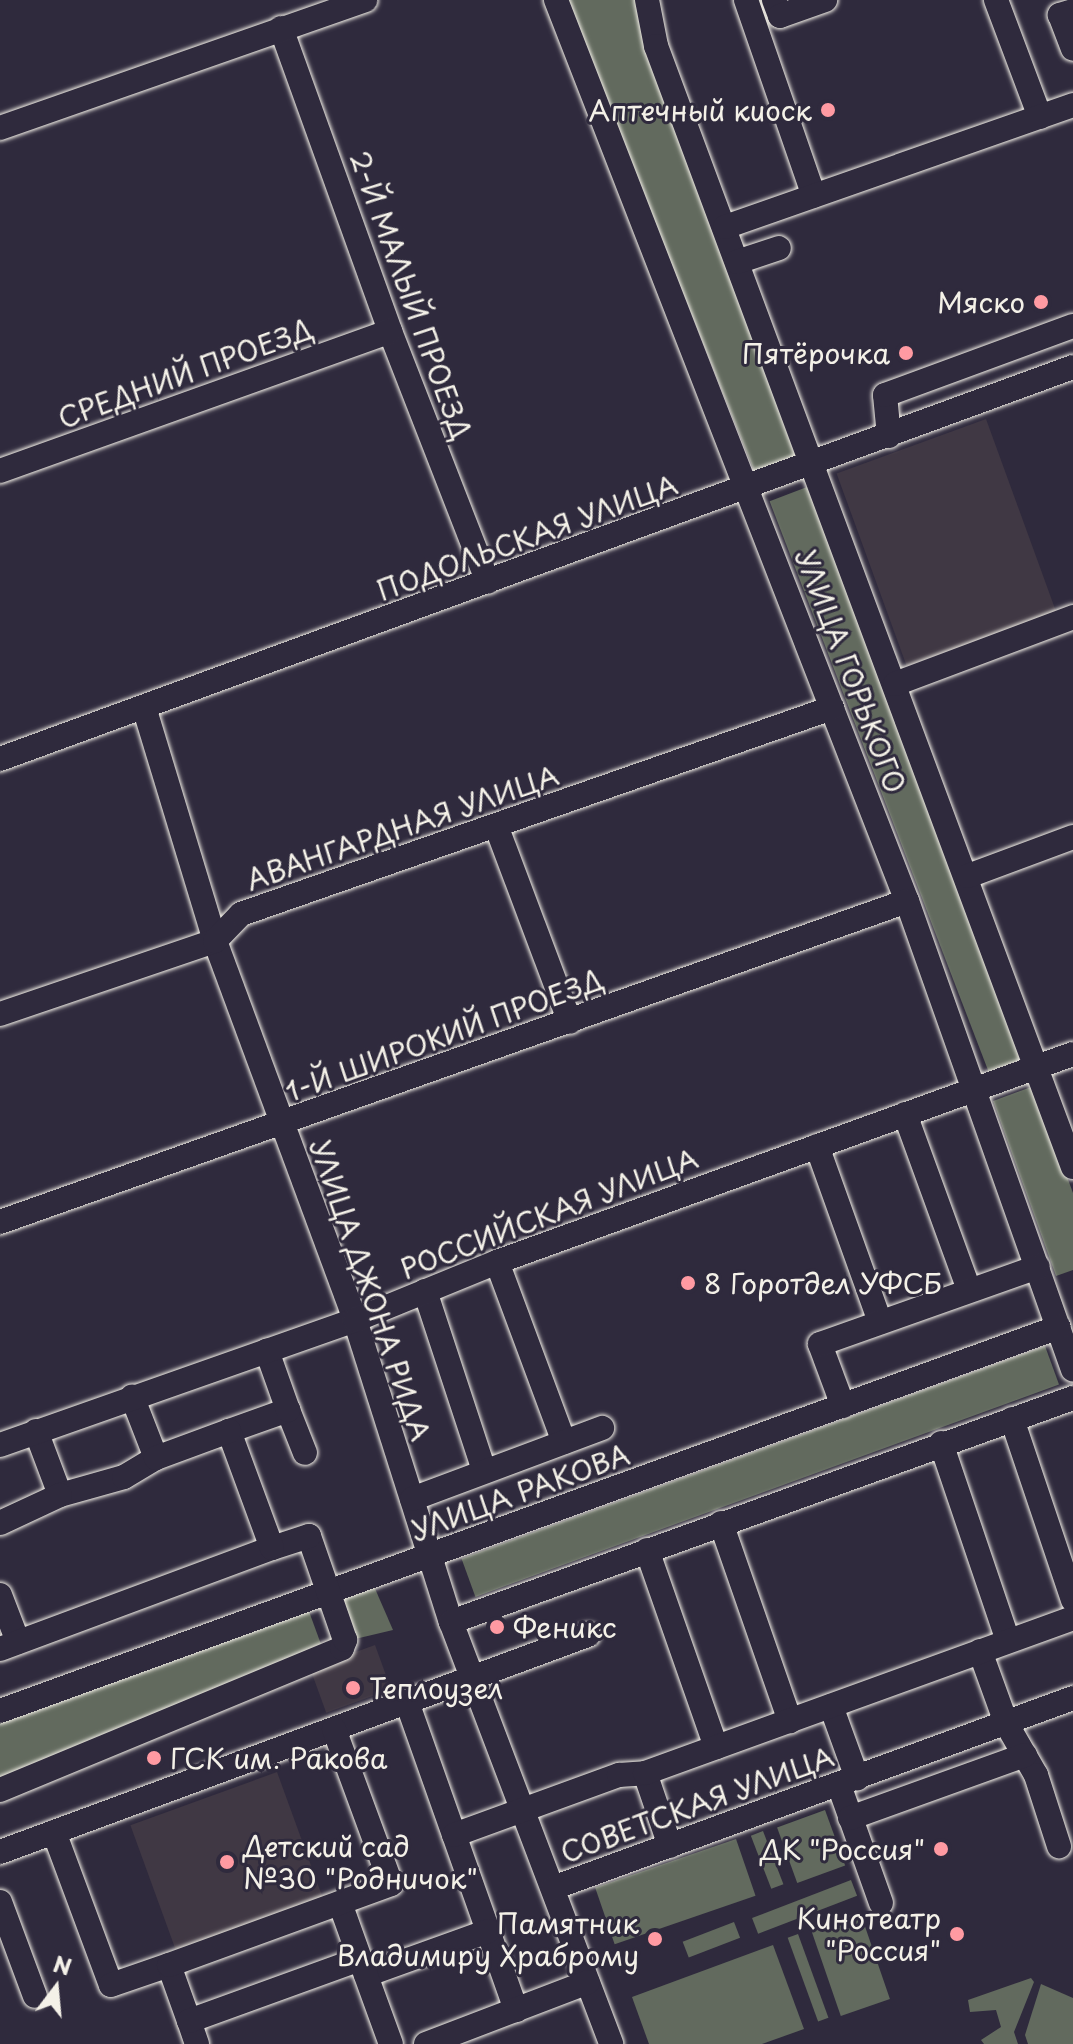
<!DOCTYPE html>
<meta charset="utf-8">
<style>
body{margin:0}
#map{position:relative;width:1073px;height:2044px;overflow:hidden;background:#2f2a3d;font-family:"Playpen Sans",sans-serif}
div>[style]{position:absolute}
[style*='--x']{left:calc(var(--x)*1px);top:calc(var(--y)*1px);width:calc(var(--w)*1px);rotate:calc(var(--a)*1deg)}
.built>*{inset:0;background:#403844;transform-origin:0 0}
.green>*{inset:0;background:#626a5e;transform-origin:0 0}
.roads{filter:drop-shadow(0 0 2px #f4f1e8) drop-shadow(0 0 2px #f4f1e8)}
.minor>*{height:24px;margin:-12px;padding:0 12px;transform-origin:12px;border-radius:12px;background:#2f2a3d}
.dots>*{width:22px;height:22px;translate:-50% -50%;box-sizing:border-box;border:4px solid #2f2a3d;border-radius:50%}
span{translate:-50% -50%;white-space:nowrap;text-align:center;line-height:1.15;-webkit-text-stroke:6px #2f2a3d;paint-order:stroke}
.poi-label{font-size:28px;color:#f4f1e8}
.right{translate:-100% -50%;text-align:right}
.left{translate:0 -50%;text-align:left}
.street-label{font-size:28px;color:#f4f1e8}
.north{position:absolute;left:16px;top:1948px;width:80px;height:80px;-webkit-text-stroke:6px #2f2a3d;paint-order:stroke;rotate:16deg;font-size:22px;font-weight:700;line-height:32px;text-align:center;color:#f4f1e8}
.north::after{content:'';display:block;margin:auto;width:28px;height:36px;background:#f4f1e8;clip-path:polygon(50% 0,100% 100%,50% 72%,0 100%)}
</style>
<div id="map">
<div class="built">
<div style="left:986px;top:419px;width:205px;height:159px;rotate:70deg"></div>
<div style="left:375px;top:1645px;width:47px;height:69px;rotate:70deg"></div>
<div style="left:277px;top:1772px;width:134px;height:156px;rotate:70deg"></div>
</div>
<div class="green">
<div style="clip-path:polygon(566px 0,637px 0,639px 22px,797px 461px,757px 478px)"></div>
<div style="left:807px;top:487px;width:611px;height:40px;rotate:69deg"></div>
<div style="clip-path:polygon(1034px 1086px,1073px 1193px,1073px 1270px,1056px 1276px,993px 1101px)"></div>
<div style="left:1045px;top:1346px;width:41px;height:621px;rotate:70deg"></div>
<div style="clip-path:polygon(373px 1584px,393px 1630px,355px 1639px,341px 1597px)"></div>
<div style="clip-path:polygon(307px 1606px,322px 1647px,0 1781px,0 1719px)"></div>
<div style="left:825px;top:1810px;width:59px;height:51px;rotate:70deg"></div>
<div style="left:763px;top:1831px;width:57px;height:13px;rotate:69deg"></div>
<div style="left:736px;top:1839px;width:60px;height:149px;rotate:71deg"></div>
<div style="left:851px;top:1880px;width:17px;height:106px;rotate:69deg"></div>
<div style="left:860px;top:1912px;width:92px;height:52px;rotate:71deg"></div>
<div style="left:734px;top:1922px;width:17px;height:55px;rotate:69deg"></div>
<div style="left:798px;top:1934px;width:89px;height:11px;rotate:70deg"></div>
<div style="clip-path:polygon(773px 1945px,804px 2029px,762px 2044px,649px 2044px,632px 1997px)"></div>
<div style="clip-path:polygon(1031px 1978px,1034px 1982px,1014px 2032px,1018px 2044px,984px 2044px,981px 2040px,1001px 2027px,996px 2010px,970px 2012px,968px 2000px)"></div>
<div style="clip-path:polygon(1041px 1984px,1073px 1998px,1073px 2044px,1028px 2044px,1025px 2035px)"></div>
</div>
<div class="roads">
<div class="minor">
<div style="--x:556;--y:0;--w:967;--a:68.72"></div>
<div style="--x:907;--y:901;--w:497;--a:70.5"></div>
<div style="--x:647;--y:0;--w:47;--a:78.9"></div>
<div style="--x:656;--y:46;--w:1196;--a:69.6"></div>
<div style="--x:746;--y:0;--w:207;--a:70.9"></div>
<div style="--x:774;--y:0;--w:17;--a:69"></div>
<div style="--x:780;--y:16;--w:48;--a:-19.6"></div>
<div style="--x:996;--y:0;--w:125;--a:69.4"></div>
<div style="--x:1073;--y:11;--w:14;--a:163"></div>
<div style="--x:1060;--y:15;--w:36;--a:69"></div>
<div style="--x:281;--y:28;--w:322;--a:70.2"></div>
<div style="--x:390;--y:331;--w:269;--a:68.7"></div>
<div style="--x:0;--y:128;--w:387;--a:-19.3"></div>
<div style="--x:725;--y:227;--w:369;--a:-19.3"></div>
<div style="--x:737;--y:262;--w:44;--a:-18.4"></div>
<div style="--x:889;--y:436;--w:41;--a:-95.6"></div>
<div style="--x:885;--y:395;--w:200;--a:-20.2"></div>
<div style="--x:0;--y:471;--w:414;--a:-19.7"></div>
<div style="--x:895;--y:684;--w:190;--a:-20.6"></div>
<div style="--x:144;--y:707;--w:245;--a:73.1"></div>
<div style="--x:215;--y:941;--w:404;--a:69.7"></div>
<div style="--x:355;--y:1320;--w:317;--a:72.4"></div>
<div style="--x:451;--y:1622;--w:451;--a:69.2"></div>
<div style="--x:0;--y:759;--w:1142;--a:-20.07"></div>
<div style="--x:497;--y:828;--w:207;--a:69.4"></div>
<div style="--x:968;--y:876;--w:112;--a:-20.4"></div>
<div style="--x:0;--y:1014;--w:227;--a:-18.8"></div>
<div style="--x:215;--y:941;--w:37;--a:-46"></div>
<div style="--x:241;--y:914;--w:626;--a:-19.22"></div>
<div style="--x:905;--y:1114;--w:187;--a:70"></div>
<div style="--x:817;--y:1146;--w:187;--a:70.3"></div>
<div style="--x:0;--y:1222;--w:962;--a:-19.49"></div>
<div style="--x:497;--y:1262;--w:192;--a:69.6"></div>
<div style="--x:425;--y:1291;--w:188;--a:71.8"></div>
<div style="--x:843;--y:1406;--w:66;--a:-110.4"></div>
<div style="--x:820;--y:1344;--w:231;--a:-19.5"></div>
<div style="--x:288;--y:1410;--w:46;--a:68.4"></div>
<div style="--x:1012;--y:1419;--w:191;--a:71.4"></div>
<div style="--x:36;--y:1431;--w:68;--a:69.4"></div>
<div style="--x:60;--y:1495;--w:66;--a:-15.7"></div>
<div style="--x:124;--y:1477;--w:37;--a:-31"></div>
<div style="--x:156;--y:1458;--w:66;--a:-111.2"></div>
<div style="--x:229;--y:1431;--w:63;--a:-19.6"></div>
<div style="--x:288;--y:1410;--w:63;--a:-109.6"></div>
<div style="--x:941;--y:1443;--w:209;--a:71.3"></div>
<div style="--x:0;--y:1445;--w:376;--a:-19.4"></div>
<div style="--x:355;--y:1320;--w:153;--a:-22.2"></div>
<div style="--x:497;--y:1262;--w:612;--a:-19.86"></div>
<div style="--x:412;--y:1499;--w:203;--a:-20.5"></div>
<div style="--x:0;--y:1523;--w:66;--a:-25"></div>
<div style="--x:721;--y:1523;--w:210;--a:70.8"></div>
<div style="--x:647;--y:1550;--w:209;--a:70.7"></div>
<div style="--x:0;--y:1595;--w:50;--a:69"></div>
<div style="--x:451;--y:1622;--w:661;--a:-19.81"></div>
<div style="--x:0;--y:1649;--w:290;--a:-20.4"></div>
<div style="--x:980;--y:1651;--w:77;--a:70.1"></div>
<div style="--x:1006;--y:1723;--w:60;--a:60"></div>
<div style="--x:1036;--y:1775;--w:75;--a:72.1"></div>
<div style="--x:407;--y:1702;--w:327;--a:70.5"></div>
<div style="--x:831;--y:1706;--w:77;--a:70.1"></div>
<div style="--x:0;--y:1711;--w:1126;--a:-19.93"></div>
<div style="--x:645;--y:1773;--w:77;--a:71.1"></div>
<div style="--x:839;--y:1785;--w:125;--a:70.4"></div>
<div style="--x:0;--y:1790;--w:370;--a:-22.5"></div>
<div style="--x:342;--y:1648;--w:9;--a:-69"></div>
<div style="--x:345;--y:1640;--w:110;--a:-109.1"></div>
<div style="--x:309;--y:1536;--w:39;--a:162"></div>
<div style="--x:272;--y:1548;--w:125;--a:-110.2"></div>
<div style="--x:229;--y:1431;--w:78;--a:159.7"></div>
<div style="--x:850;--y:1818;--w:186;--a:-19.8"></div>
<div style="--x:54;--y:1832;--w:163;--a:69.6"></div>
<div style="--x:111;--y:1985;--w:61;--a:-19"></div>
<div style="--x:454;--y:1835;--w:176;--a:-20"></div>
<div style="--x:619;--y:1775;--w:26;--a:-4"></div>
<div style="--x:645;--y:1773;--w:455;--a:-19.9"></div>
<div style="--x:0;--y:1852;--w:627;--a:-20.26"></div>
<div style="--x:553;--y:1888;--w:554;--a:-20.07"></div>
<div style="--x:0;--y:1902;--w:100;--a:69.6"></div>
<div style="--x:340;--y:1903;--w:59;--a:70.3"></div>
<div style="--x:366;--y:1975;--w:130;--a:-19.8"></div>
<div style="--x:189;--y:2021;--w:59;--a:-109.7"></div>
<div style="--x:169;--y:1965;--w:236;--a:-20"></div>
<div style="--x:391;--y:1884;--w:165;--a:-110.2"></div>
<div style="--x:197;--y:2044;--w:24;--a:-109"></div>
<div style="--x:189;--y:2021;--w:182;--a:-19.9"></div>
<div style="--x:360;--y:1959;--w:90;--a:70"></div>
<div style="--x:426;--y:2044;--w:173;--a:-20.9"></div>
</div>
</div>
<div class="dots">
<div style="left:828px;top:110px;background:#ff9aa2"></div>
<div style="left:1041px;top:302px;background:#ff9aa2"></div>
<div style="left:906px;top:353px;background:#ff9aa2"></div>
<div style="left:688px;top:1283px;background:#ff9aa2"></div>
<div style="left:497px;top:1627px;background:#ff9aa2"></div>
<div style="left:353px;top:1688px;background:#ff9aa2"></div>
<div style="left:154px;top:1758px;background:#ff9aa2"></div>
<div style="left:941px;top:1849px;background:#ff9aa2"></div>
<div style="left:227px;top:1862px;background:#ff9aa2"></div>
<div style="left:957px;top:1934px;background:#ff9aa2"></div>
<div style="left:655px;top:1939px;background:#ff9aa2"></div>
</div>
<div class="poi-label">
<span class="right" style="left:812px;top:110px">Аптечный киоск</span>
<span class="right" style="left:1025px;top:302px">Мяско</span>
<span class="right" style="left:890px;top:353px">Пятёрочка</span>
<span class="left" style="left:704px;top:1283px">8 Горотдел УФСБ</span>
<span class="left" style="left:513px;top:1627px">Феникс</span>
<span class="left" style="left:369px;top:1688px">Теплоузел</span>
<span class="left" style="left:170px;top:1758px">ГСК им. Ракова</span>
<span class="left" style="left:243px;top:1862px">Детский сад<br>№30 "Родничок"</span>
<span class="right" style="left:925px;top:1849px">ДК "Россия"</span>
<span class="right" style="left:941px;top:1934px">Кинотеатр<br>"Россия"</span>
<span class="right" style="left:639px;top:1939px">Памятник<br>Владимиру Храброму</span>
</div>
<div class="street-label">
<span style="left:411px;top:295px;rotate:70deg">2-Й МАЛЫЙ ПРОЕЗД</span>
<span style="left:185px;top:373px;rotate:-20deg">СРЕДНИЙ ПРОЕЗД</span>
<span style="left:527px;top:537px;rotate:-20deg">ПОДОЛЬСКАЯ УЛИЦА</span>
<span style="left:851px;top:671px;rotate:69deg">УЛИЦА ГОРЬКОГО</span>
<span style="left:402px;top:827px;rotate:-19deg">АВАНГАРДНАЯ УЛИЦА</span>
<span style="left:444px;top:1035px;rotate:-20deg">1-Й ШИРОКИЙ ПРОЕЗД</span>
<span style="left:549px;top:1213px;rotate:-21deg">РОССИЙСКАЯ УЛИЦА</span>
<span style="left:371px;top:1290px;rotate:71deg">УЛИЦА ДЖОНА РИДА</span>
<span style="left:520px;top:1492px;rotate:-20deg">УЛИЦА РАКОВА</span>
<span style="left:697px;top:1804px;rotate:-20deg">СОВЕТСКАЯ УЛИЦА</span>
</div>
<div class="north">N</div>
</div>
